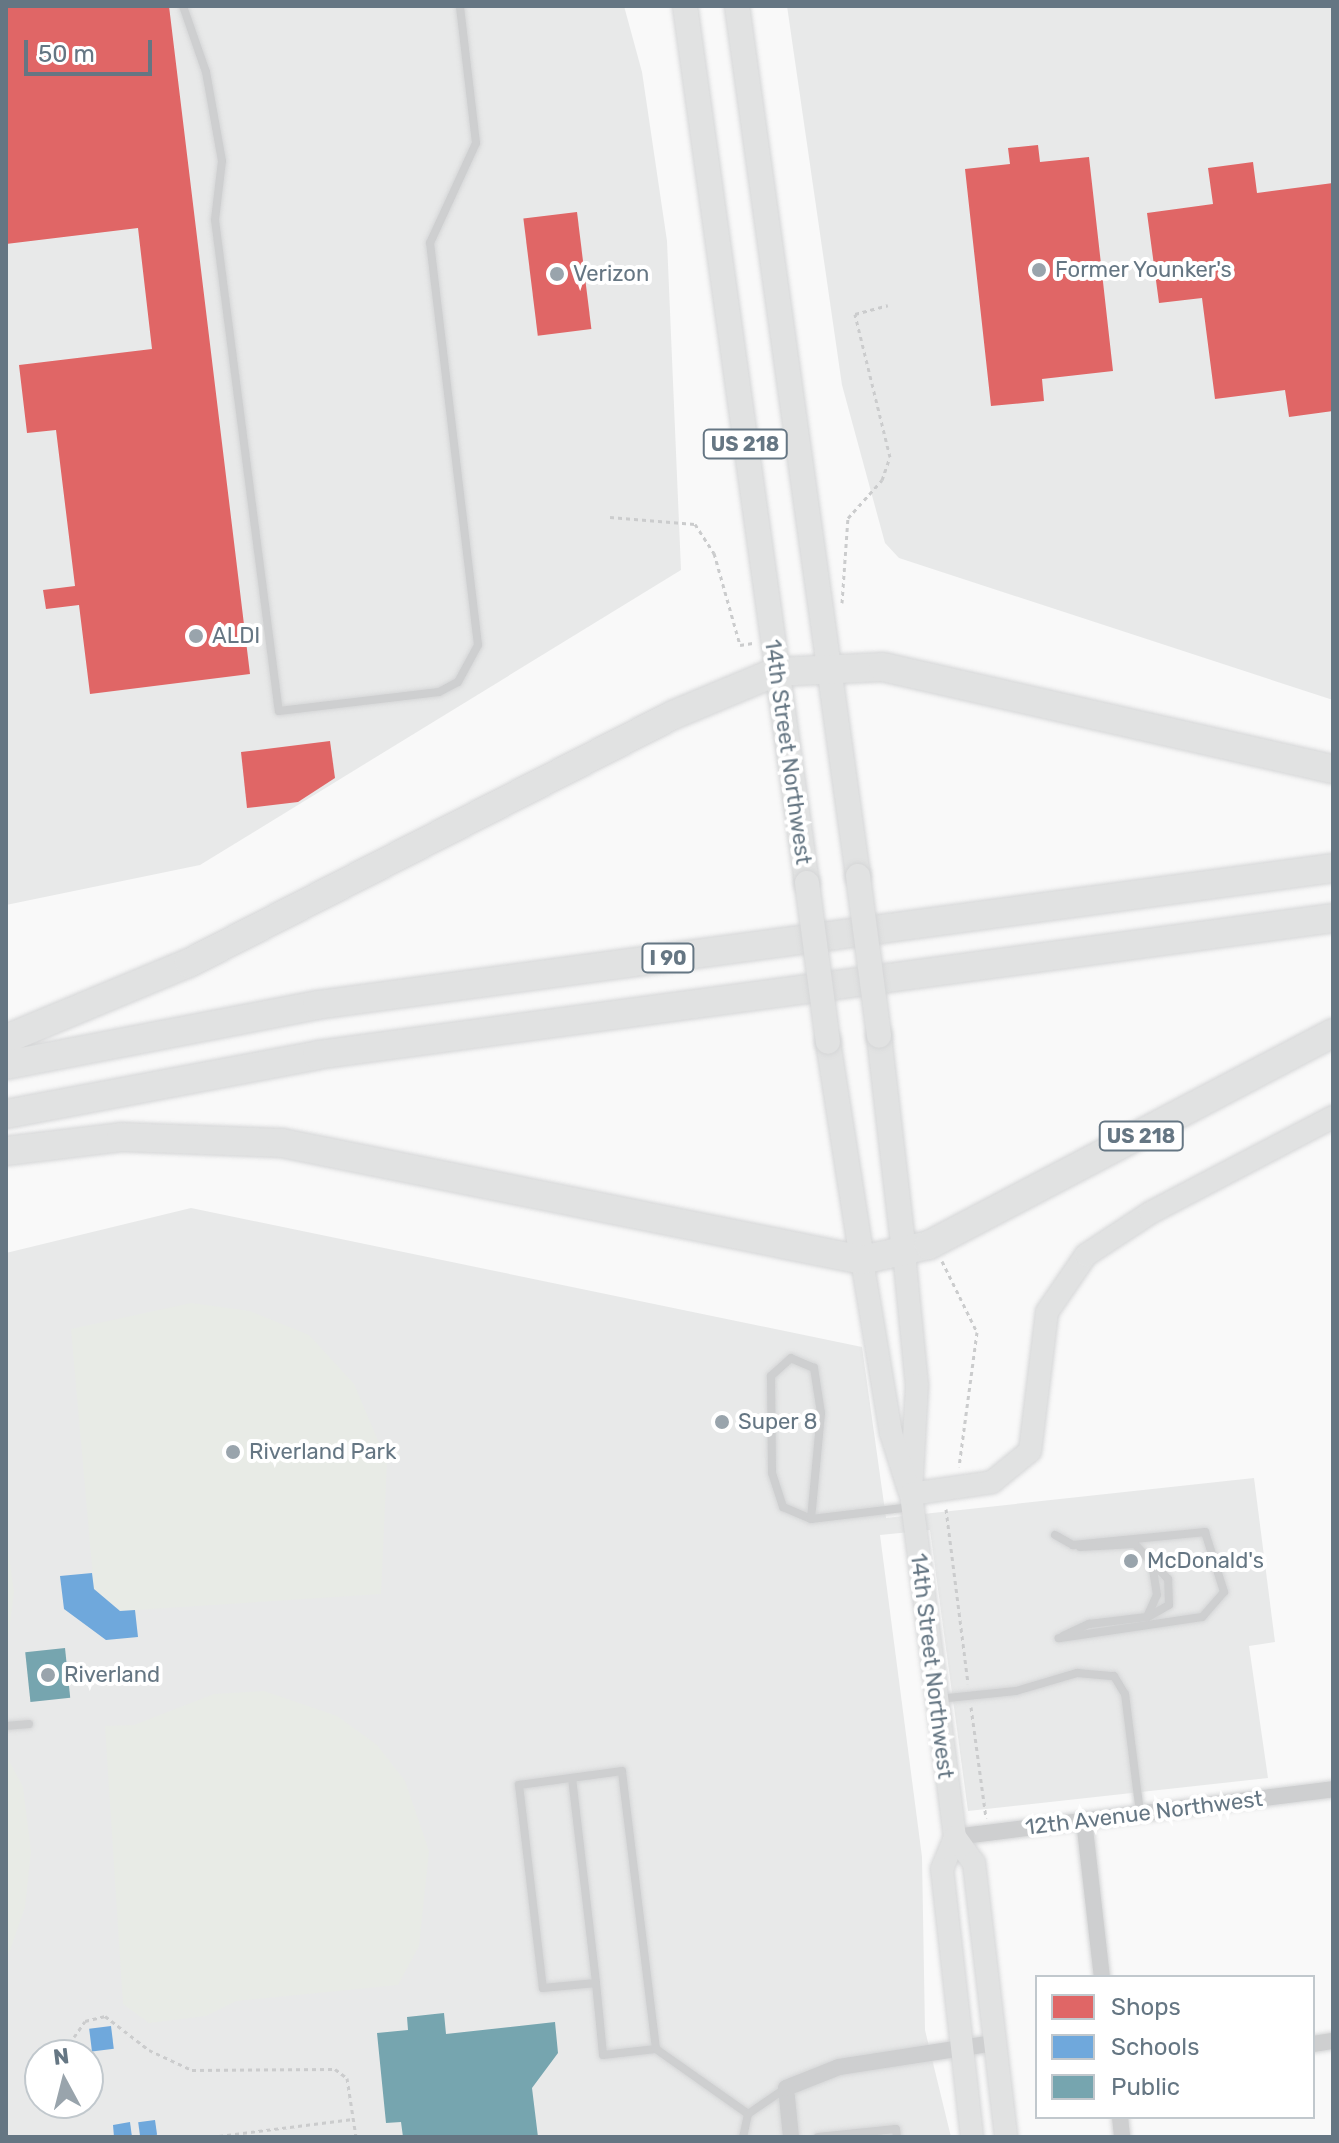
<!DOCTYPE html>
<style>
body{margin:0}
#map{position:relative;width:1339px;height:2143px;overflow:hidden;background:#f9f9f9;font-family:Rubik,sans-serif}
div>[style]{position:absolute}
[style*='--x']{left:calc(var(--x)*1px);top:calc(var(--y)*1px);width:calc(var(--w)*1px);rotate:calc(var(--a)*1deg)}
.built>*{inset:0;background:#e8e9e9}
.green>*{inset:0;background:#e8ebe6}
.shops>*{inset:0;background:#e06666;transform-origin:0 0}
.schools>*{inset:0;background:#6fa8dc;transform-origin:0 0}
.public>*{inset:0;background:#76a5af;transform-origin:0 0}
.path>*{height:3px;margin-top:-1.5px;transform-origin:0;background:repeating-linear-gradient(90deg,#cbcccd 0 4px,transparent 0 8px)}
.roads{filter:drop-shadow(0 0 2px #d5d6d7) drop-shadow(0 0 2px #d5d6d7)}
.lane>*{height:8px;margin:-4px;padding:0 4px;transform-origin:4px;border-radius:4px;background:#cecfd0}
.street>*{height:16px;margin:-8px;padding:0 8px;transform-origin:8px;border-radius:8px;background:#cecfd0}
.secondary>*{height:22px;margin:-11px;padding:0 11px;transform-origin:11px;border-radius:11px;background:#e1e2e2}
.primary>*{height:24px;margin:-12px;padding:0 12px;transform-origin:12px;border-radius:12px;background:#e1e2e2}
.highway>*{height:28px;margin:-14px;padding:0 14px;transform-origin:14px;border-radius:14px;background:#e1e2e2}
.bridges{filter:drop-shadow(0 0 2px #d5d6d7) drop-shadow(0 0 2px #d5d6d7)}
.primary-bridge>*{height:24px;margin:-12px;padding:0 12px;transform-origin:12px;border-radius:12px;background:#e1e2e2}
.dots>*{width:22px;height:22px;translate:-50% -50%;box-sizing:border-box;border:4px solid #fff;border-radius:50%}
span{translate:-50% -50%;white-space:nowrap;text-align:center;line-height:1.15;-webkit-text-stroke:8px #fff;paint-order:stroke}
.shield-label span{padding:2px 6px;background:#fff;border:2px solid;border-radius:6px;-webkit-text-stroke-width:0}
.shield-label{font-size:20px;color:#657683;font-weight:700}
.poi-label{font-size:22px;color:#657683}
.left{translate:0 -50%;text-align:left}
.street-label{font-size:22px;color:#657683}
.frame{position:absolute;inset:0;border:8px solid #657683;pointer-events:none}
.legend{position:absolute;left:1035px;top:1975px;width:280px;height:144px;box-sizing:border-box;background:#fff;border:2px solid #c1c8cd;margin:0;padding:10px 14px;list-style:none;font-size:24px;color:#657683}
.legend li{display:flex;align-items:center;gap:16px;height:40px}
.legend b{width:40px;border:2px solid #c1c8cd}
.north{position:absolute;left:24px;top:2039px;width:80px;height:80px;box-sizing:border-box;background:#fff;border:2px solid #c1c8cd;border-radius:50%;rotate:353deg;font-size:22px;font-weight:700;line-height:32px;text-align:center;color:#657683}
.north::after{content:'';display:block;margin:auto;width:28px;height:36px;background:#99a4ac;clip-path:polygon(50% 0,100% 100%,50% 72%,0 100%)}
.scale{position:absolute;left:24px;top:40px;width:128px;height:36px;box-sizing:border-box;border:4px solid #657683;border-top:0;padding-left:10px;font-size:24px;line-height:28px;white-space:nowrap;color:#657683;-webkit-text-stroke:6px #fff;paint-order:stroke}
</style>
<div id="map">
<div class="built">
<div style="clip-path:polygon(6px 6px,624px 6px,642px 72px,667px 241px,681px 570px,200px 865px,6px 905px)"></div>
<div style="clip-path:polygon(787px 6px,1333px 6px,1333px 700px,899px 558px,885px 543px,842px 385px)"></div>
<div style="clip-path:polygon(evenodd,191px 1208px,862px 1347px,886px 1518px,1254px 1478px,1275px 1642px,1249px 1646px,1268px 1778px,968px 1811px,930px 1530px,880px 1535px,922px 1857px,925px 2030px,951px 2137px,6px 2137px,6px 1253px,191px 1208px,40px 2055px,88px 2055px,88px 2103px,40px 2103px,40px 2055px)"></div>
</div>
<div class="green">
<div style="clip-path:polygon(191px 1303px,250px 1311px,309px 1335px,354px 1384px,387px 1462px,381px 1594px,120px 1611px,94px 1589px,71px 1329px)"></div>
<div style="clip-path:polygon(6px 1535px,14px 1592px,6px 1656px)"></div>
<div style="clip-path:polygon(264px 1691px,337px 1716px,377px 1745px,405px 1781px,429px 1851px,419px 1946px,398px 1985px,236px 2001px,206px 2016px,149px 2023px,123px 2004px,105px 1726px,134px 1725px,214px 1694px)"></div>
<div style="clip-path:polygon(6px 1755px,23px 1787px,31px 1851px,25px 1907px,6px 1962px)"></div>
</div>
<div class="shops">
<div style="clip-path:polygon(6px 6px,169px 6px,250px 674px,90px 694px,79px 605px,46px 609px,43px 590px,75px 586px,56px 430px,27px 433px,19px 365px,152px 349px,138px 228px,6px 244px)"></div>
<div style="clip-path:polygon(1038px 145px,1040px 162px,1089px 157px,1113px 371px,1042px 379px,1044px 401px,991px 406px,965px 169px,1010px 164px,1008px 148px)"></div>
<div style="clip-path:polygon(1253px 162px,1257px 193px,1333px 183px,1333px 411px,1289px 417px,1285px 390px,1215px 399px,1202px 298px,1159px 303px,1147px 213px,1213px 204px,1208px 168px)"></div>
<div style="left:577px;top:212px;width:118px;height:54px;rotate:83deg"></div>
<div style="clip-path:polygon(330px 741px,335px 778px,298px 802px,247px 808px,241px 752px)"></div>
</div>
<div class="schools">
<div style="clip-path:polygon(92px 1573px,94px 1589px,120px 1611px,135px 1610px,138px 1637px,106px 1640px,64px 1609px,60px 1576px)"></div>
<div style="left:111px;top:2026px;width:23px;height:22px;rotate:83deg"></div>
<div style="left:155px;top:2120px;width:15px;height:17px;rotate:82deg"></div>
<div style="clip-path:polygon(130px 2122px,132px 2137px,114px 2137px,113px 2125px)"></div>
</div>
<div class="public">
<div style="left:65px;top:1648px;width:50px;height:40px;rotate:84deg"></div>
<div style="clip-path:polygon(444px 2013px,446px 2034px,555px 2022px,558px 2053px,532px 2088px,538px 2137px,403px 2137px,401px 2122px,386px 2123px,377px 2033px,408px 2030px,407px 2017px)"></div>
</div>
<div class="path">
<div style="--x:610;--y:517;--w:85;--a:4.7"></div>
<div style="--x:695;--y:524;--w:35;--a:57"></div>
<div style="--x:714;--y:553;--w:96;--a:74.2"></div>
<div style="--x:740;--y:645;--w:13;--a:-9"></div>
<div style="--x:842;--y:603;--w:85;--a:-86"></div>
<div style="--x:848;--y:518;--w:51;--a:-48.2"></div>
<div style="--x:882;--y:480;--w:24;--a:-71"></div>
<div style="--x:890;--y:457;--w:147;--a:-103.8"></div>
<div style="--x:855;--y:314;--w:34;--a:-15"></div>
<div style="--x:942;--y:1261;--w:79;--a:63.8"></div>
<div style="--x:977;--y:1332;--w:136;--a:97.6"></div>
<div style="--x:946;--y:1509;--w:176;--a:82.8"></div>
<div style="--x:971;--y:1707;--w:112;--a:82.3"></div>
<div style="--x:74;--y:2037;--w:19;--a:-55"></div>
<div style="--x:85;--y:2021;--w:21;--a:-14"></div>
<div style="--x:105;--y:2016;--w:56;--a:37.7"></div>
<div style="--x:149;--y:2050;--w:47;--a:24.9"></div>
<div style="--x:192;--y:2070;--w:143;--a:-0.4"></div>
<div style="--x:335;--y:2069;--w:15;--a:37"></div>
<div style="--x:347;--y:2078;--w:60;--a:81.3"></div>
<div style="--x:211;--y:2137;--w:143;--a:-7.2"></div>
</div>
<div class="roads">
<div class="lane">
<div style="--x:183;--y:6;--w:70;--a:70.8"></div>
<div style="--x:206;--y:72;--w:90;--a:79.8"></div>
<div style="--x:222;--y:161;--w:59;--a:96.8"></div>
<div style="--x:215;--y:220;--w:495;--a:82.6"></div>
<div style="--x:279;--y:711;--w:161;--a:-6.8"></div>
<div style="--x:439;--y:692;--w:21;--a:-28"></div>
<div style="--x:458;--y:682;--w:42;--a:-61.6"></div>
<div style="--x:478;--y:645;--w:405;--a:-96.8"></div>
<div style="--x:430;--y:243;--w:110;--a:-65.3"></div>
<div style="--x:476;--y:143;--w:138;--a:-96.7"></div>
<div style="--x:811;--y:1519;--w:106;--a:-84.6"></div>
<div style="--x:821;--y:1413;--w:46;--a:-98.8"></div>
<div style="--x:814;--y:1368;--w:25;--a:-157"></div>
<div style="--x:791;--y:1358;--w:27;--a:138"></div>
<div style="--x:771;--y:1376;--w:97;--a:89.4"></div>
<div style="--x:772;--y:1473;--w:36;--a:72"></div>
<div style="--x:783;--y:1507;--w:30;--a:23"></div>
<div style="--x:811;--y:1519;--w:101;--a:-6.8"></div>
<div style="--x:1055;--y:1535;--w:21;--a:29"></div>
<div style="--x:1073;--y:1545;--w:133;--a:-5.6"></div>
<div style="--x:1205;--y:1532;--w:63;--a:72.4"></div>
<div style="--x:1224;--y:1592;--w:33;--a:131"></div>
<div style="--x:1202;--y:1617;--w:145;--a:171.6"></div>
<div style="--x:1148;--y:1617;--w:24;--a:-30"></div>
<div style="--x:1169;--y:1605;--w:26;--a:-92"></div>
<div style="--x:1168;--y:1579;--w:22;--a:-133"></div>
<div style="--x:1063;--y:1636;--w:29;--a:-25"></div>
<div style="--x:1089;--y:1624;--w:58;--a:-6.9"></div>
<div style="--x:1147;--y:1617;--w:24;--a:-66"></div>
<div style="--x:1157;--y:1595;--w:32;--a:-99"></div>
<div style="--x:1152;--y:1563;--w:25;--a:-132"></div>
<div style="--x:1135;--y:1544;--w:55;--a:176.9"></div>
<div style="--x:938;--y:1699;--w:78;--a:-5.9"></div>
<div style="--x:1016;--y:1691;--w:64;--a:-16.4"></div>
<div style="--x:1077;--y:1673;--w:37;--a:5"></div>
<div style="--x:1114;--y:1676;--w:21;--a:59"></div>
<div style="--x:1125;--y:1694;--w:120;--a:82.8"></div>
<div style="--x:6;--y:1726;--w:23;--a:-5"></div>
<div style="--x:572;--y:1778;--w:206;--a:83.3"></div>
<div style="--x:656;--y:2049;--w:280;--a:-97"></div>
<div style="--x:622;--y:1771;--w:104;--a:172.3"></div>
<div style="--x:519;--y:1785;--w:204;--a:83.3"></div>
<div style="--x:543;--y:1988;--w:53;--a:-5.4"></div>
<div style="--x:596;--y:1983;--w:72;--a:84.4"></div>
<div style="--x:603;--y:2055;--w:53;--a:-6.5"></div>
<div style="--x:656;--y:2049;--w:113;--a:35.2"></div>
<div style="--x:748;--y:2114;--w:24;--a:102"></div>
<div style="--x:748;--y:2114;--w:46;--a:-34.4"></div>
<div style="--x:818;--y:2137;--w:78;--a:-5.9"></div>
<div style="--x:896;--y:2129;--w:8;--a:83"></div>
</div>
<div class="street">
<div style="--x:1084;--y:1820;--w:158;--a:83.5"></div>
<div style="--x:955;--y:1837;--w:381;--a:-7.2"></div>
<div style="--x:1313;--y:2044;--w:20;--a:-9"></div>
<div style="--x:1120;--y:2117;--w:20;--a:84"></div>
<div style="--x:791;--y:2137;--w:49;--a:-95.8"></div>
<div style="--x:786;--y:2088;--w:57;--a:-21.6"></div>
<div style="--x:839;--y:2067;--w:157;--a:-8.8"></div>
</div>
<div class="secondary">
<div style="--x:904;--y:1253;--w:133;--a:84.4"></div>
<div style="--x:917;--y:1385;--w:109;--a:93.2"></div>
<div style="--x:911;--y:1494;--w:346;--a:82.7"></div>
<div style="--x:955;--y:1837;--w:35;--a:112"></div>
<div style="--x:942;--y:1869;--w:270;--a:83.6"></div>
<div style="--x:862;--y:1260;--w:175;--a:80.5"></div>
<div style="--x:891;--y:1433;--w:60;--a:72.5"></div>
<div style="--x:911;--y:1494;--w:82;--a:-8.4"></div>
<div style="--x:992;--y:1482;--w:49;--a:-39.2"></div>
<div style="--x:1030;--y:1451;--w:140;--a:-83"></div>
<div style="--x:1047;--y:1312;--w:69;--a:-55.6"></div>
<div style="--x:1086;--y:1255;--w:77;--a:-33.3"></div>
<div style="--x:1150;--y:1213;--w:207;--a:-27.7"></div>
<div style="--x:955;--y:1837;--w:32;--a:54"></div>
<div style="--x:974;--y:1863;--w:276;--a:83.3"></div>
</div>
<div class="primary">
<div style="--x:685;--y:6;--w:885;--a:82.08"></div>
<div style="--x:737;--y:6;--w:878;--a:82.08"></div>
<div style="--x:879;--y:1036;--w:218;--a:83.4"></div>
<div style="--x:828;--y:1042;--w:221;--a:81.1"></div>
</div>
<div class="highway">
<div style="--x:6;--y:1039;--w:198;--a:-22.6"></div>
<div style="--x:189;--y:963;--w:544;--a:-27.13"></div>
<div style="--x:673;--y:715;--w:112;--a:-22.7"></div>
<div style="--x:776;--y:672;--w:107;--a:-2.7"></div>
<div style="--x:883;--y:667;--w:461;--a:12.8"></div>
<div style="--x:6;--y:1065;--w:317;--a:-10.9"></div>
<div style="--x:317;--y:1005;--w:1025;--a:-7.68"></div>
<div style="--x:6;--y:1114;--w:317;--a:-10.7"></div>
<div style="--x:317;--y:1055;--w:1025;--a:-7.68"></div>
<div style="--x:6;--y:1151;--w:116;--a:-6.9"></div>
<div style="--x:121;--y:1137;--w:161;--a:2.1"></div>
<div style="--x:282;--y:1143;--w:592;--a:11.4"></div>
<div style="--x:862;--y:1260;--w:69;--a:-12.6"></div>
<div style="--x:929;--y:1245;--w:456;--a:-27.7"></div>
</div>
</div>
<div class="bridges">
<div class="primary-bridge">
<div style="--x:858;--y:876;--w:161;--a:82.5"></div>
<div style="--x:807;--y:883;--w:160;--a:82.5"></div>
</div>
</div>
<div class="dots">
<div style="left:1039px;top:270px;background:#99a4ac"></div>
<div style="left:557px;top:274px;background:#99a4ac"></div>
<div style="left:196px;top:636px;background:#99a4ac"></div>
<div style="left:722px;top:1422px;background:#99a4ac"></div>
<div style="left:233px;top:1452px;background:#99a4ac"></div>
<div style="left:1131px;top:1561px;background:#99a4ac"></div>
<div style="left:48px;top:1675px;background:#99a4ac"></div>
</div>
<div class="shield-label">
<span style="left:745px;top:444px">US 218</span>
<span style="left:668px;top:958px">I 90</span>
<span style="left:1141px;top:1136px">US 218</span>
</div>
<div class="poi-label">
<span class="left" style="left:1055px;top:270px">Former Younker's</span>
<span class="left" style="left:573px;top:274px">Verizon</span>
<span class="left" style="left:212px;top:636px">ALDI</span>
<span class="left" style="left:738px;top:1422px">Super 8</span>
<span class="left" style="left:249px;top:1452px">Riverland Park</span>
<span class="left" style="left:1147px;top:1561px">McDonald's</span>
<span class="left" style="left:64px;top:1675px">Riverland</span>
</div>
<div class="street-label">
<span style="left:788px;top:752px;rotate:82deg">14th Street Northwest</span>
<span style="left:932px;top:1666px;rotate:83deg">14th Street Northwest</span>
<span style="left:1144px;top:1813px;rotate:-7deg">12th Avenue Northwest</span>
</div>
<div class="frame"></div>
<ul class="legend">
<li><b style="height:22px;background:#e06666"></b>Shops</li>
<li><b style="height:22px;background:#6fa8dc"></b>Schools</li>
<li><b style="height:22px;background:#76a5af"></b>Public</li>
</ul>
<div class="north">N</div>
<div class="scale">50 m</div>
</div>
